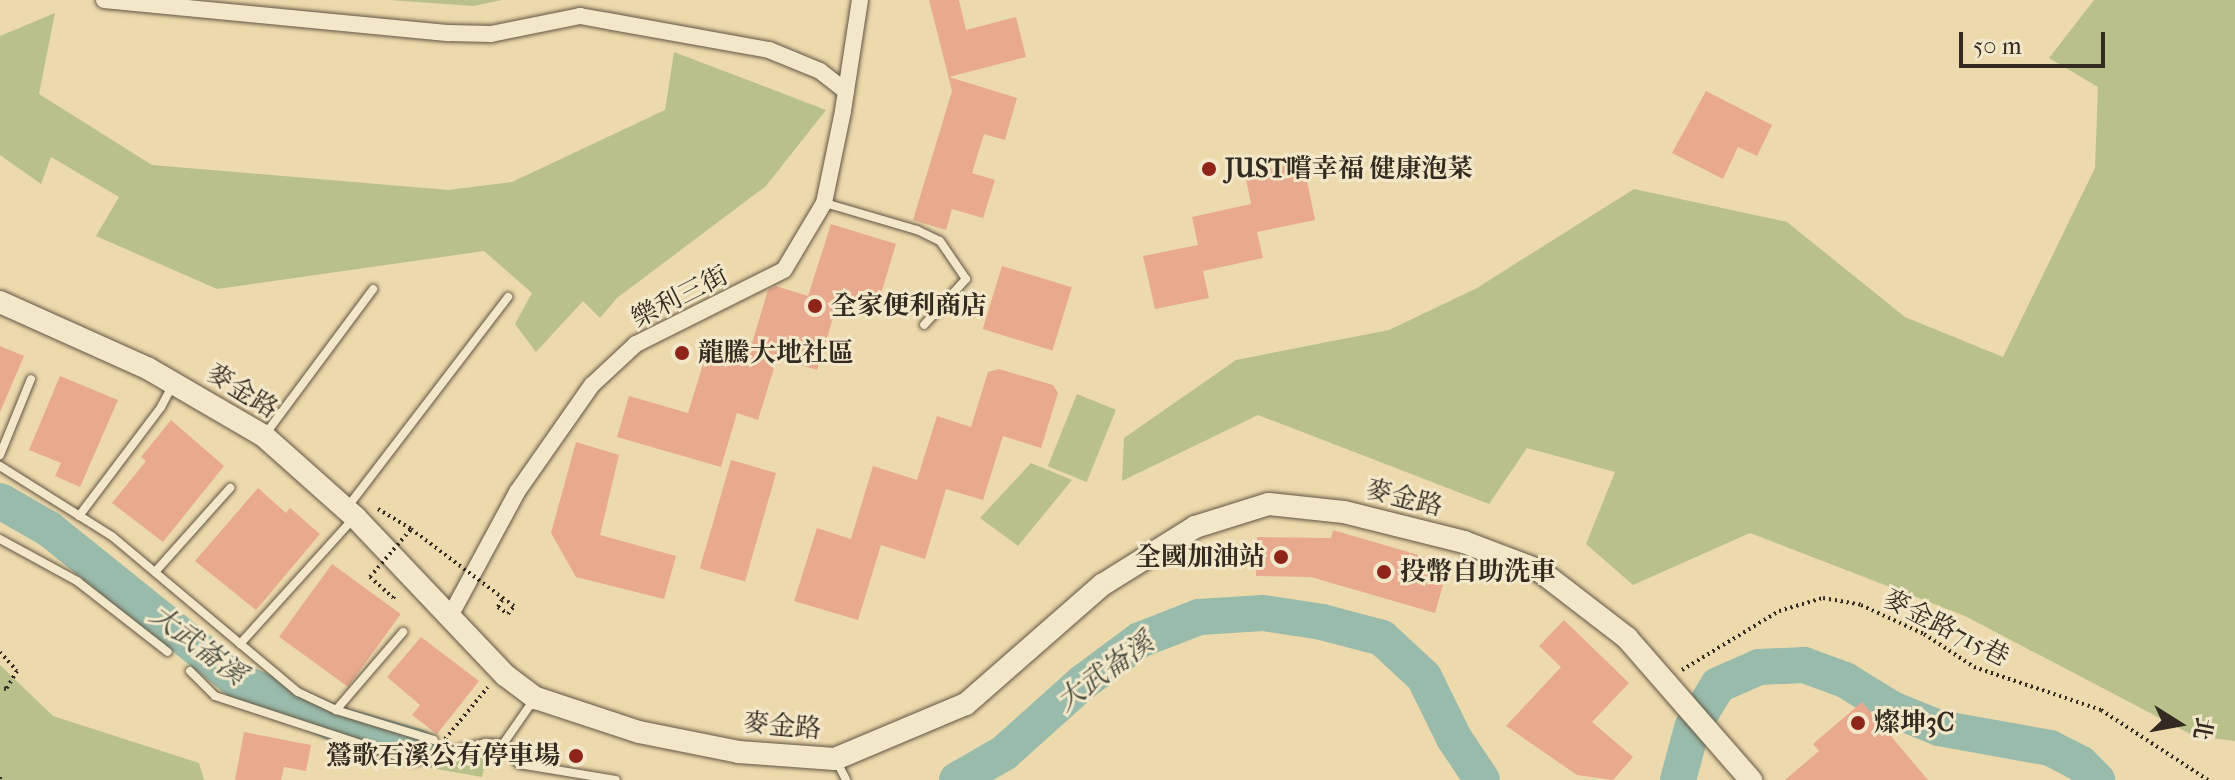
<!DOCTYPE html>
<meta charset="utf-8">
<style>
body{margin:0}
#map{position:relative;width:2235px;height:780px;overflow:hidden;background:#eddaac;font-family:"IM FELL French Canon","Noto Serif TC",serif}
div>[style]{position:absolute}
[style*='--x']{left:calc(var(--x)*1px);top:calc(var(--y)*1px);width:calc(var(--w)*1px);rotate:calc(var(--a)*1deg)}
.green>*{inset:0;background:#b9c089;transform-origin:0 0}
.river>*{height:36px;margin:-18px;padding:0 18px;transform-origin:18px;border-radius:18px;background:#99bbab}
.building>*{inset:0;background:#e8a98c;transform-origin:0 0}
.path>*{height:4px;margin-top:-2px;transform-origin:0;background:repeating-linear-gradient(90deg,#332a21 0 2px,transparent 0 6px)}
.roads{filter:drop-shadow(0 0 2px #625644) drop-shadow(0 0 2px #625644)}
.lane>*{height:8px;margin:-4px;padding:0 4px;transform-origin:4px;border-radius:4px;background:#f3e7c9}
.street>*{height:16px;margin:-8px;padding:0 8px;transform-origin:8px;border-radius:8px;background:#f3e7c9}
.secondary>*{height:22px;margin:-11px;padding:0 11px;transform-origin:11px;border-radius:11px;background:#f3e7c9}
.path-bridge>*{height:4px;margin-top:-2px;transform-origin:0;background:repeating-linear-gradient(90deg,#332a21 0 2px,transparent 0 6px)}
.dots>*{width:22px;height:22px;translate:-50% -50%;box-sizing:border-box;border:4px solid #f3e7c9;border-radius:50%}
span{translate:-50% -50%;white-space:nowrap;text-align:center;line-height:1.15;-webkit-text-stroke:6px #f3e7c9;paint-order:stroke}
.poi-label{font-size:26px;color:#332a21;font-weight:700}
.left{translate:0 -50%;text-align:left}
.right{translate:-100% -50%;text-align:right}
.street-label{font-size:26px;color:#332a21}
.water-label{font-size:28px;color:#4c4e44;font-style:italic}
.north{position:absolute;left:2139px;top:684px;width:80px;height:80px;-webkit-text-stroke:6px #f3e7c9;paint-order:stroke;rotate:101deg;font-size:22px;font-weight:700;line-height:32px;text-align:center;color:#332a21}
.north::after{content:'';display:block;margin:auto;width:28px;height:36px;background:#332a21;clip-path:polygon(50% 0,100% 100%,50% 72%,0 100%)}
.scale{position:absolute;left:1959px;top:32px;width:146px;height:36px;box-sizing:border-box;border:4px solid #332a21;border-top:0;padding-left:10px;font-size:24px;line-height:28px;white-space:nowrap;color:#332a21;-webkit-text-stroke:6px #f3e7c9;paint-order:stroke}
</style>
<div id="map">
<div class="green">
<div style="clip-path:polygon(389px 0,502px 0,473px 6px)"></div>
<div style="clip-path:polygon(2094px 0,2235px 0,2235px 741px,2194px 736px,1965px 616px,1750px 533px,1633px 585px,1586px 544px,1615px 472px,1527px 448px,1489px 504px,1258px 415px,1122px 481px,1124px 438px,1236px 360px,1389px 330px,1477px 288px,1634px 189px,1787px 222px,1905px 317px,2003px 357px,2095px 168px,2098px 87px,2049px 58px)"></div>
<div style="clip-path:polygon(55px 13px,39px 94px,152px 165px,448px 190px,512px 182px,665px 110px,674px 52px,826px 110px,766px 186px,617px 298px,600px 318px,583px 301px,536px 352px,515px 324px,532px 293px,484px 251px,217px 289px,96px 236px,119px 197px,51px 157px,41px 184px,0 155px,0 36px)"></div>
<div style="left:1077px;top:394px;width:42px;height:78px;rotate:22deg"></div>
<div style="clip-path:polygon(1031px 463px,1072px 480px,1018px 546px,980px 518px)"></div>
<div style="clip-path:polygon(0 665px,53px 716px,199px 763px,204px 780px,0 780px)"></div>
<div style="clip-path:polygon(489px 747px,482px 777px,425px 767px,427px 758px)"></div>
</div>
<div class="river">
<div style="--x:0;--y:501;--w:56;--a:29.7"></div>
<div style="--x:49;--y:529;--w:241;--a:38.8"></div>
<div style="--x:237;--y:680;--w:106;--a:23.9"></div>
<div style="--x:334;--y:723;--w:87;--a:15.9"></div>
<div style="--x:957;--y:780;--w:54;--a:-29.9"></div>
<div style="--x:1004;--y:753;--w:105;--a:-41.9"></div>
<div style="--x:1082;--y:683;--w:72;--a:-36.6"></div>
<div style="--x:1140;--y:640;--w:63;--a:-21.3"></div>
<div style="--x:1199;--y:617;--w:64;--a:-3.6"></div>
<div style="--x:1263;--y:613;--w:60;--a:8.7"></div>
<div style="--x:1322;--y:622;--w:62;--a:14.9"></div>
<div style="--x:1382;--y:638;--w:57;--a:42.9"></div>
<div style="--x:1424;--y:677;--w:68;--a:63.8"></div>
<div style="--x:1454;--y:738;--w:50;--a:56.3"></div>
<div style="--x:1678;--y:780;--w:54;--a:-74.9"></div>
<div style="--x:1692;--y:728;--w:50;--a:-58.8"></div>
<div style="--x:1718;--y:685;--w:45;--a:-23.7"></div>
<div style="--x:1759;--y:667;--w:45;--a:-2.5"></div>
<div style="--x:1804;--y:665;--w:44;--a:20.1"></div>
<div style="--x:1845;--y:680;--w:55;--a:31.7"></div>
<div style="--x:1892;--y:709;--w:51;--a:22"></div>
<div style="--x:1939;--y:728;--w:113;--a:10.2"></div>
<div style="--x:2050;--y:748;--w:35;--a:27"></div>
<div style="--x:2081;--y:764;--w:23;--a:45"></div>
</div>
<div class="building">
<div style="clip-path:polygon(929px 0,959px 0,966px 30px,1016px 17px,1026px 57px,949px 77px,1017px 98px,1005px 140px,984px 134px,972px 173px,995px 180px,983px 218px,952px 209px,946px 230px,913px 220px,952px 91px)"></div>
<div style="clip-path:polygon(1706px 91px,1772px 125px,1757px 156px,1738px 147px,1723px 179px,1672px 153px)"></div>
<div style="clip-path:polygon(1303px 161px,1315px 220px,1257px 232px,1263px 258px,1203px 271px,1209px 298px,1155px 309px,1143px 256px,1198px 245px,1192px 217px,1251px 204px,1245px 174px)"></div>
<div style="clip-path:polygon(831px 224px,896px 244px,874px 317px,837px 305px,817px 370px,777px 358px,758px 420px,737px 413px,721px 467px,617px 437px,629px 396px,688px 413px,711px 338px,750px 350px,768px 290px,776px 286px,808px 296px)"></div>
<div style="left:1002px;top:266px;width:73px;height:66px;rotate:17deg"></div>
<div style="clip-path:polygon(0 346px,24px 356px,0 412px)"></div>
<div style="clip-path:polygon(999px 369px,1053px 385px,1058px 393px,1041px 448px,1003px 436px,983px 500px,946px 489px,925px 559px,881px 545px,858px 620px,794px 601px,817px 528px,851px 539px,873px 466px,917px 480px,937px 416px,971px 427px,988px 372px)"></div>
<div style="clip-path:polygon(60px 376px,118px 400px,80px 487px,55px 476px,61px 463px,29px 450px)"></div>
<div style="clip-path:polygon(171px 420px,224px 466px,163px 542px,112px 503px,146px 461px,141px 457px)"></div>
<div style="clip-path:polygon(576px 442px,619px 455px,600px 535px,676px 556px,664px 599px,576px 577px,551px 533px)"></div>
<div style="left:731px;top:460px;width:47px;height:113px;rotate:16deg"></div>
<div style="clip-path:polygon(258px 488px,286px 513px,290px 508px,320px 534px,256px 610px,195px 561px)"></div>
<div style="clip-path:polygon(1333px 530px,1449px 564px,1435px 613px,1311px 577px,1256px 576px,1257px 537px,1331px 538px)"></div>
<div style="left:332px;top:564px;width:85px;height:90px;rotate:36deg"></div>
<div style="clip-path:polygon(1564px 620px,1629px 683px,1592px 722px,1633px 757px,1613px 780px,1577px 775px,1506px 726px,1561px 667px,1539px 646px)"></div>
<div style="clip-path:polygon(421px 637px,479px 681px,437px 734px,412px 715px,420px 705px,387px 677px)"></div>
<div style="clip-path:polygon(1862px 702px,1928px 780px,1785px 780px,1819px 751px,1813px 744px)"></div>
<div style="clip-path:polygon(244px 732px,311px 745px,306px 771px,284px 767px,281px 780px,235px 780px)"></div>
</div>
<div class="path">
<div style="--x:378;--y:509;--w:39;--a:31"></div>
<div style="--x:370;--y:577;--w:31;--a:42"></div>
<div style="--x:393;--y:598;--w:5;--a:-53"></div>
<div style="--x:502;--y:600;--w:8;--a:120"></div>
<div style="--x:498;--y:607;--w:12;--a:35"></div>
<div style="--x:508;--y:614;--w:10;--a:-53"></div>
<div style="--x:514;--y:606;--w:9;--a:-144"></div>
<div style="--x:0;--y:652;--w:25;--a:48"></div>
<div style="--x:17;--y:671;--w:21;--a:121"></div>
<div style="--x:6;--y:689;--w:6;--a:-171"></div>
<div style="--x:1682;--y:670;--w:114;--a:-31.3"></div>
<div style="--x:1779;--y:611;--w:46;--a:-16.5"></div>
<div style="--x:1823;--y:598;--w:39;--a:10"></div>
<div style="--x:1861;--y:605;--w:69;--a:24.7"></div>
<div style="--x:1924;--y:634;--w:60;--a:33.4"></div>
<div style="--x:1974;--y:667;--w:134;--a:18.7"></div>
<div style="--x:2101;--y:710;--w:128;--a:33.2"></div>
<div style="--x:445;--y:739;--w:67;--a:-50.4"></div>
<div style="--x:0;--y:777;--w:3;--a:90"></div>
</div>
<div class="roads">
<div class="lane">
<div style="--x:825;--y:203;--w:96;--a:16.4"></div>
<div style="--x:917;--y:230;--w:25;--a:26"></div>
<div style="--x:940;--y:241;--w:46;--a:55.6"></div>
<div style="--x:966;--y:279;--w:62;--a:132.4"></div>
<div style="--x:264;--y:436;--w:183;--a:-53.4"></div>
<div style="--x:0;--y:455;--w:82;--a:-67.8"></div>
<div style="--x:0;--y:466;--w:133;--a:32.1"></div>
<div style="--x:113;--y:537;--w:241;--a:40"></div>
<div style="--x:298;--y:692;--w:42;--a:25.3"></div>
<div style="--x:336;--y:710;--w:102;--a:17"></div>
<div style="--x:346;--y:509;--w:267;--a:-52.6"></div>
<div style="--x:79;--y:516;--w:136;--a:-53"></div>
<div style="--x:161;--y:407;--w:24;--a:-62"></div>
<div style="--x:0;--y:539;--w:88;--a:28.6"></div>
<div style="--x:77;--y:581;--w:115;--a:38"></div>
<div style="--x:155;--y:572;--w:113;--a:-48.2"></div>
<div style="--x:240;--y:644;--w:170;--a:-47.9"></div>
<div style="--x:190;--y:671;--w:35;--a:45"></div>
<div style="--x:215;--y:696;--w:208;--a:18.2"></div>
<div style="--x:413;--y:761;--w:74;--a:-14"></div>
<div style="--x:485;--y:743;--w:18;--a:3"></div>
<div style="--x:535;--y:698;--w:56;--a:124.8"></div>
<div style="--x:503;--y:744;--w:26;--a:51"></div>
<div style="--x:519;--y:764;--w:98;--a:9.4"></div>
<div style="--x:336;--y:710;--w:103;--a:-49.3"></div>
<div style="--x:836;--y:760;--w:22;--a:63"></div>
</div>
<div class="street">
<div style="--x:104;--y:0;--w:347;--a:5.5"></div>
<div style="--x:449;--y:33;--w:42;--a:1.4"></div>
<div style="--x:491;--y:34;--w:91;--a:-11.4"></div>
<div style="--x:580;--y:16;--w:192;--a:10.2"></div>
<div style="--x:769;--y:50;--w:55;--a:22.4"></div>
<div style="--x:820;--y:71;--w:33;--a:38"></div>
<div style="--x:449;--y:618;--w:143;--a:-61.6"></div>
<div style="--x:517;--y:492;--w:131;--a:-55"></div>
<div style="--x:592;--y:385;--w:60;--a:-43"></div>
<div style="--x:636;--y:344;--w:165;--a:-26.6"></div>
<div style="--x:784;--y:270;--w:78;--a:-59.2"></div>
<div style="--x:824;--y:203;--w:94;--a:-78.3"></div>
<div style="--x:843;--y:111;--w:112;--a:-81.3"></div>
</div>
<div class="secondary">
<div style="--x:0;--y:302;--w:163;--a:24.2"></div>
<div style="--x:149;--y:369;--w:133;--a:30.2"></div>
<div style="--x:264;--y:436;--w:122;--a:41.7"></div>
<div style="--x:355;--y:517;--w:218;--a:46.5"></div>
<div style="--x:505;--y:675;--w:39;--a:37"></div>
<div style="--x:536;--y:698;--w:108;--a:18.3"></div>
<div style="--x:639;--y:732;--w:102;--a:11.3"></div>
<div style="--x:739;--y:752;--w:96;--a:4.2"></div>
<div style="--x:835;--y:759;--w:142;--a:-22.8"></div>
<div style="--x:966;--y:704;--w:181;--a:-41.2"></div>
<div style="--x:1102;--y:585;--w:110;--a:-31.9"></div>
<div style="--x:1195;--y:527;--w:77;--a:-17.3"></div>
<div style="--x:1269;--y:504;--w:75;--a:6.1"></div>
<div style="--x:1344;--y:512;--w:124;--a:14"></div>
<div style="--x:1464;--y:542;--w:81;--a:20.9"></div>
<div style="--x:1540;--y:571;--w:110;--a:37.6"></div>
<div style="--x:1627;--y:638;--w:189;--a:48.9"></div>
</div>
</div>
<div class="path-bridge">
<div style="--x:370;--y:577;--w:63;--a:-49.5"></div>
<div style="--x:411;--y:529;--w:120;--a:36.9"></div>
</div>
<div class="dots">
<div style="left:1209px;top:169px;background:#8f2418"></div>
<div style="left:815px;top:306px;background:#8f2418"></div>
<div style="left:682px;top:353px;background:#8f2418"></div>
<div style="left:1281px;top:557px;background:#8f2418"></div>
<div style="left:1384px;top:572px;background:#8f2418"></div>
<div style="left:1858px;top:723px;background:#8f2418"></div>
<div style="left:576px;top:756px;background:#8f2418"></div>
</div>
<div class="poi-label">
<span class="left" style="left:1225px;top:169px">JUST嚐幸福 健康泡菜</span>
<span class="left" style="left:831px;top:306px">全家便利商店</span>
<span class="left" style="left:698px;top:353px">龍騰大地社區</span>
<span class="right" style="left:1265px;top:557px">全國加油站</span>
<span class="left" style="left:1400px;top:572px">投幣自助洗車</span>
<span class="left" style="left:1874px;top:723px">燦坤3C</span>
<span class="right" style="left:560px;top:756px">鶯歌石溪公有停車場</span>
</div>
<div class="street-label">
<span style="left:680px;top:297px;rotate:-27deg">樂利三街</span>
<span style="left:242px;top:391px;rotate:32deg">麥金路</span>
<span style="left:1404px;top:498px;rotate:14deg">麥金路</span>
<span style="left:1946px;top:628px;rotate:27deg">麥金路715巷</span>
<span style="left:782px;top:726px;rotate:5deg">麥金路</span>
</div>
<div class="water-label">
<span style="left:198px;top:645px;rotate:37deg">大武崙溪</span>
<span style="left:1105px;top:672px;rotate:-36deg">大武崙溪</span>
</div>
<div class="north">北</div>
<div class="scale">50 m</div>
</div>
